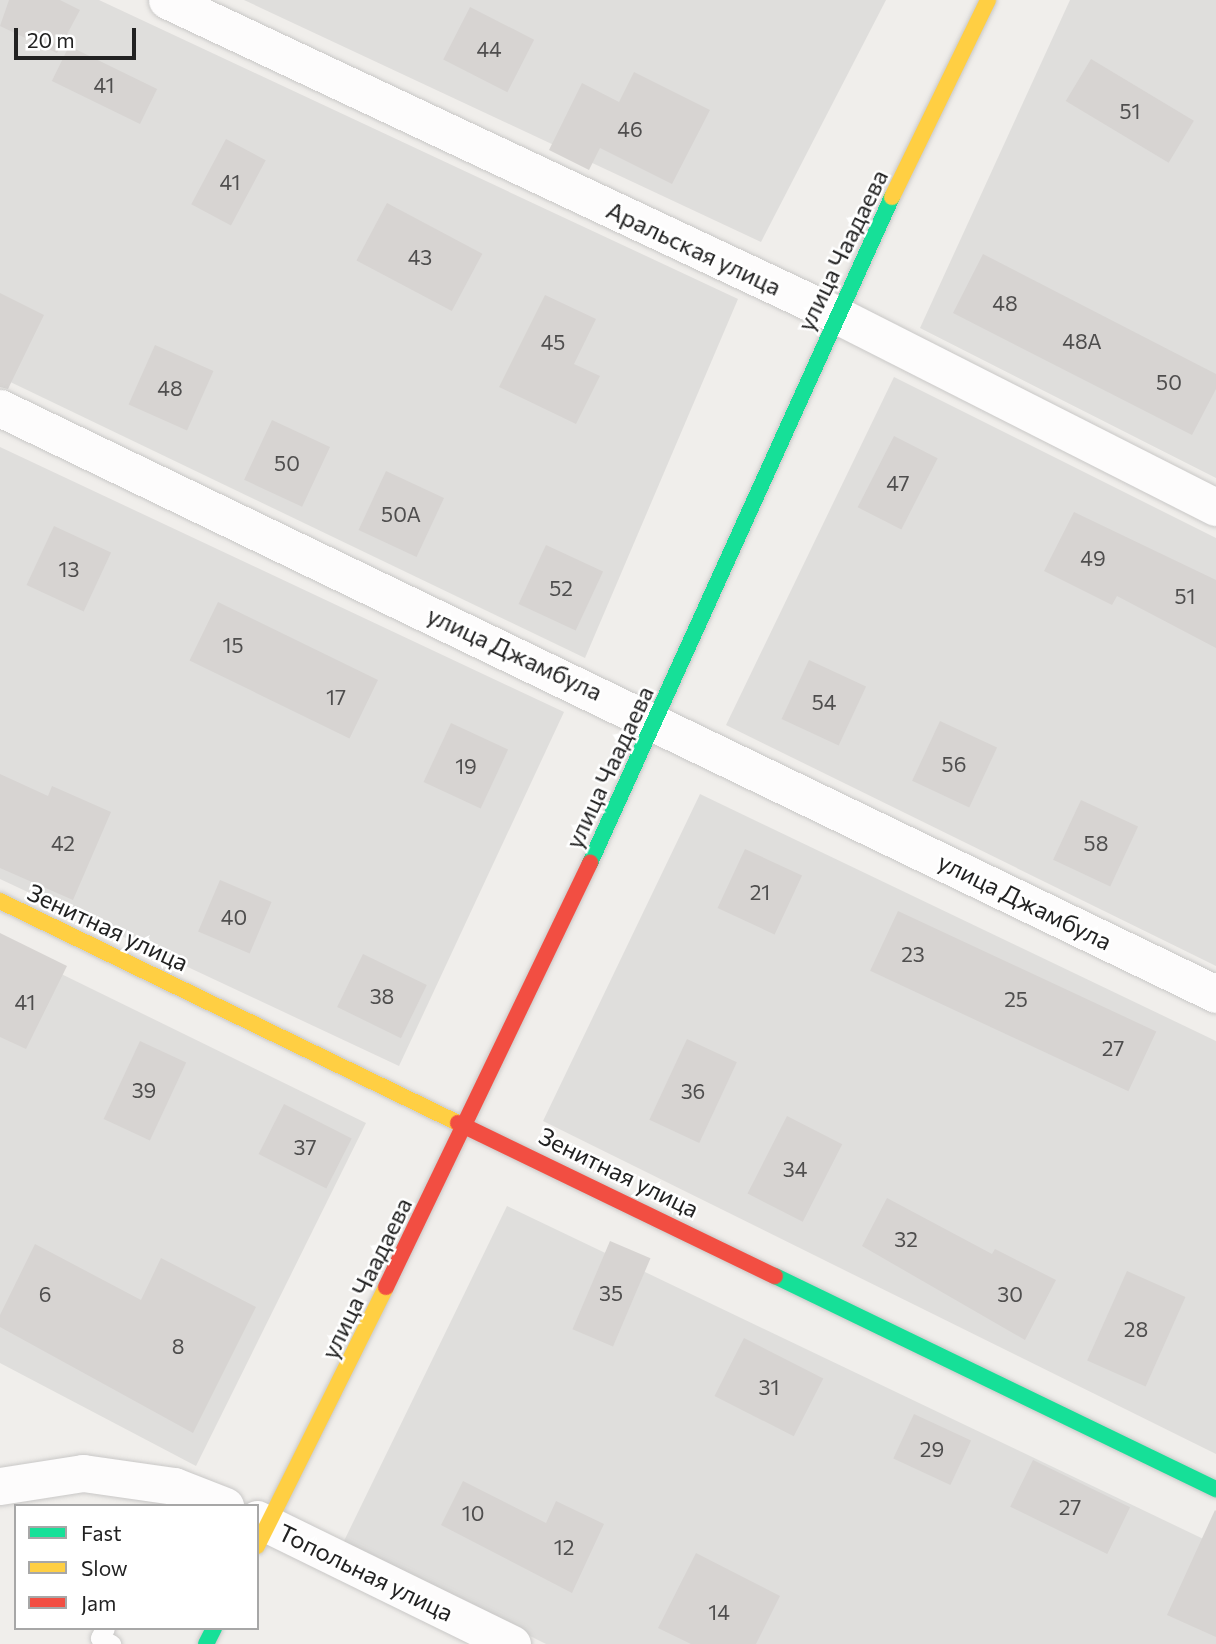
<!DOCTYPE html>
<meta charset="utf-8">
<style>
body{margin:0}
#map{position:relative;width:1216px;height:1644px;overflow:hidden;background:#f0eeeb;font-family:Commissioner,sans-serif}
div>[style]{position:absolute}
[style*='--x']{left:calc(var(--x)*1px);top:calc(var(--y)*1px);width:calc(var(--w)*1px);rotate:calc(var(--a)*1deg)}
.residential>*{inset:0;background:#dfdedc}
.building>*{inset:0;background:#d7d4d2;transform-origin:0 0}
.roads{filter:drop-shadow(0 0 2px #c9c8c7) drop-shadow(0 0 2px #c9c8c7)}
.lane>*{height:19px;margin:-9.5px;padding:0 9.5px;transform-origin:9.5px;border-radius:9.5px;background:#fdfcfc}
.street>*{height:37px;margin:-18.5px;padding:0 18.5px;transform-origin:18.5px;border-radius:18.5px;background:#fdfcfc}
.fast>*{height:16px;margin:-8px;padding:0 8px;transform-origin:8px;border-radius:8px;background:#16e098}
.slow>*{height:16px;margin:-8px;padding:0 8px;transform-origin:8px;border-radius:8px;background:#ffcf43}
.jam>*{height:16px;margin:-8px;padding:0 8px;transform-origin:8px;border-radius:8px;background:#f24e42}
span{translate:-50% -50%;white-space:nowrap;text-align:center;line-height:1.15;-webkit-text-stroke:5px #fff;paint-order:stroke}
.number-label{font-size:21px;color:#4f4e4e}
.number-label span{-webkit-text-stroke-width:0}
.street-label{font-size:24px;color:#222}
.legend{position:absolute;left:14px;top:1504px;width:245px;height:126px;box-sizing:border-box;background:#fff;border:2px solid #a7a7a7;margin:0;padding:9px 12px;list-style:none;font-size:21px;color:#222}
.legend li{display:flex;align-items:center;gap:14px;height:35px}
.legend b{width:35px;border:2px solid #a7a7a7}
.scale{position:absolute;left:14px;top:28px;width:122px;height:32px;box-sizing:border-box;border:4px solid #222;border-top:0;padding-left:9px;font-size:21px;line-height:24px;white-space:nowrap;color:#222;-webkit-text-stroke:5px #fff;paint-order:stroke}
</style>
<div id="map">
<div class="residential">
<div style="clip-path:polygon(0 0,99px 0,738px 299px,585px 658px,0 377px)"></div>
<div style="clip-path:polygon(244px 0,886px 0,761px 242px)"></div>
<div style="clip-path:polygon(1070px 0,1216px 0,1216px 478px,920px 328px)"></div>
<div style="clip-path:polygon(894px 377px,1216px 538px,1216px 966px,726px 725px)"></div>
<div style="clip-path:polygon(0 447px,564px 712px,399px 1066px,0 879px)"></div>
<div style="clip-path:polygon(700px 794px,1216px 1041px,1216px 1454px,543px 1121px)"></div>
<div style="clip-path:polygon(0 944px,366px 1123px,196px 1466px,0 1363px)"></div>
<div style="clip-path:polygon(507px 1206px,1216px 1545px,1216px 1644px,546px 1644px,343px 1543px)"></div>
</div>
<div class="building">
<div style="clip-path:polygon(9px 0,60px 0,80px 10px,57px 53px,0 26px)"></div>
<div style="left:470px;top:7px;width:72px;height:59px;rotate:27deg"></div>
<div style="left:69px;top:46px;width:98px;height:39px;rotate:26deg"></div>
<div style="left:1091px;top:59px;width:120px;height:49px;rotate:31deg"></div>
<div style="clip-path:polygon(634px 72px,710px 110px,672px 184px,600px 148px,589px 170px,549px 150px,582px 83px,619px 102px)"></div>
<div style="left:226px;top:139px;width:45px;height:74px;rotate:28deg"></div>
<div style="left:387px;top:203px;width:108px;height:65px;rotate:28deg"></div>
<div style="clip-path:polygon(983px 254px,1216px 374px,1216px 389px,1192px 435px,953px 313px)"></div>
<div style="clip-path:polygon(0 293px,44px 315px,8px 389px,0 387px)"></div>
<div style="clip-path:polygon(545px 295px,596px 319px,574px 364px,600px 376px,576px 424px,499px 387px)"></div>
<div style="left:155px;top:345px;width:64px;height:65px;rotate:24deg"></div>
<div style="left:272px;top:420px;width:64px;height:66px;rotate:25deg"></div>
<div style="left:894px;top:436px;width:49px;height:80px;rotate:27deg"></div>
<div style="left:386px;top:471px;width:64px;height:65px;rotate:25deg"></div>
<div style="clip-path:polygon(1074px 512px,1216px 580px,1216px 648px,1117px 596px,1112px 605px,1044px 571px)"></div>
<div style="left:54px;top:526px;width:63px;height:65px;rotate:25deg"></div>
<div style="left:546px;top:545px;width:63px;height:65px;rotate:25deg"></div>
<div style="left:218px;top:602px;width:178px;height:65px;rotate:26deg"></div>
<div style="left:809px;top:660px;width:63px;height:65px;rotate:25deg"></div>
<div style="left:940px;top:721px;width:63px;height:66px;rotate:25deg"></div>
<div style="left:451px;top:723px;width:63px;height:65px;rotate:25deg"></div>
<div style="clip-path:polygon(0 774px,48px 796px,52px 786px,111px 812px,73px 900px,0 868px)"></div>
<div style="left:1081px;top:800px;width:63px;height:66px;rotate:25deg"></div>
<div style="left:745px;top:849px;width:63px;height:65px;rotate:25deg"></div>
<div style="left:220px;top:880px;width:56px;height:56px;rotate:23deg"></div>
<div style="left:898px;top:911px;width:285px;height:66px;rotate:25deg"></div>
<div style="clip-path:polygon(0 933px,67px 966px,26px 1049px,0 1037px)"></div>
<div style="left:363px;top:954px;width:71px;height:59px;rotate:26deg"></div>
<div style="left:687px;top:1039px;width:55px;height:89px;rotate:25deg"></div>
<div style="left:140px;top:1041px;width:51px;height:86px;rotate:25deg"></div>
<div style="left:284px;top:1104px;width:76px;height:56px;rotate:27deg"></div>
<div style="left:787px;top:1116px;width:62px;height:87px;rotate:27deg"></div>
<div style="clip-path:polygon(887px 1198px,992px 1254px,995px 1249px,1056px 1280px,1025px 1340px,862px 1246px)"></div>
<div style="left:610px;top:1241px;width:44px;height:96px;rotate:23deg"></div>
<div style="clip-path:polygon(35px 1244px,141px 1300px,161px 1258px,256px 1307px,193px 1433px,0 1327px,0 1315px)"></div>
<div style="left:1127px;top:1271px;width:64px;height:98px;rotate:24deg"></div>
<div style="left:744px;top:1338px;width:89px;height:65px;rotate:27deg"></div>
<div style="left:914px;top:1414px;width:63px;height:49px;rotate:25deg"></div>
<div style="left:1033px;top:1460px;width:108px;height:52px;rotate:26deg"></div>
<div style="clip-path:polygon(463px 1481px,546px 1523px,556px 1501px,604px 1524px,572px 1593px,441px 1525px)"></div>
<div style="clip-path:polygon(1215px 1510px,1216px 1511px,1216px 1637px,1167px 1615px)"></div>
<div style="clip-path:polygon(696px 1553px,780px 1596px,756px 1644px,691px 1644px,658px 1628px)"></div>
</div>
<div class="roads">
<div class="lane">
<div style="--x:105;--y:1628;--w:11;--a:117"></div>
<div style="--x:100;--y:1638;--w:13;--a:29"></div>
</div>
<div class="street">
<div style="--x:167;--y:0;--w:738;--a:25.18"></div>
<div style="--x:835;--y:314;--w:427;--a:26.9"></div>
<div style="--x:0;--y:408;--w:1350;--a:25.73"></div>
<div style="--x:0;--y:1486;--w:84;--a:-8.9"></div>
<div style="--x:83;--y:1473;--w:92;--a:8.1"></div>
<div style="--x:174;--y:1486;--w:55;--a:21.4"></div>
<div style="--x:257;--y:1519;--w:284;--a:26.1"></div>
</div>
<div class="fast">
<div style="--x:590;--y:863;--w:731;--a:-65.61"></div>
<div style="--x:775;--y:1276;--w:490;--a:25.8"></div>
<div style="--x:206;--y:1644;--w:18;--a:-63"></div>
</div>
<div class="slow">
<div style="--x:892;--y:197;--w:219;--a:-64"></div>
<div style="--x:0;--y:901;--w:509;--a:25.86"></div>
<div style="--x:257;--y:1546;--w:289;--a:-63.5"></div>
</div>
<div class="jam">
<div style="--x:458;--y:1123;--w:352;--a:25.8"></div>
<div style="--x:386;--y:1287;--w:471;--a:-64.3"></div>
</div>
</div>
<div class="number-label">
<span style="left:489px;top:49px">44</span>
<span style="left:104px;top:85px">41</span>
<span style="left:1130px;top:111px">51</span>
<span style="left:630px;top:129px">46</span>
<span style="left:230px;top:182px">41</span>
<span style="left:420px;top:257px">43</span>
<span style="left:1005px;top:303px">48</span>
<span style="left:1082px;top:341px">48А</span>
<span style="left:553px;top:342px">45</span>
<span style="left:1169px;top:382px">50</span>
<span style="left:170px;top:388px">48</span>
<span style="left:287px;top:463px">50</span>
<span style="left:898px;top:483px">47</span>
<span style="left:401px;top:514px">50А</span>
<span style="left:1093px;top:558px">49</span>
<span style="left:69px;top:569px">13</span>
<span style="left:561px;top:588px">52</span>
<span style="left:1185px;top:596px">51</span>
<span style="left:233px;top:645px">15</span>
<span style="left:336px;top:697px">17</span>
<span style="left:824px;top:702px">54</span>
<span style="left:954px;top:764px">56</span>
<span style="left:466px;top:766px">19</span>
<span style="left:63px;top:843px">42</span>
<span style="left:1096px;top:843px">58</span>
<span style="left:760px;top:892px">21</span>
<span style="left:234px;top:917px">40</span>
<span style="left:913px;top:954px">23</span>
<span style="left:382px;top:996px">38</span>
<span style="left:1016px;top:999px">25</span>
<span style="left:25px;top:1002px">41</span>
<span style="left:1113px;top:1048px">27</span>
<span style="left:144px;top:1090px">39</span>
<span style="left:693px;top:1091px">36</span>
<span style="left:305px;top:1147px">37</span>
<span style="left:795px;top:1169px">34</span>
<span style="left:906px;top:1239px">32</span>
<span style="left:611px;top:1293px">35</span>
<span style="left:45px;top:1294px">6</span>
<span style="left:1010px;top:1294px">30</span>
<span style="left:1136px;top:1329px">28</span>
<span style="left:178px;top:1346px">8</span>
<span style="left:769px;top:1387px">31</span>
<span style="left:932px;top:1449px">29</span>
<span style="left:1070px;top:1507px">27</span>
<span style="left:473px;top:1513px">10</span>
<span style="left:564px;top:1547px">12</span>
<span style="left:719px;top:1612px">14</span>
</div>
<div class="street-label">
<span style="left:694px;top:248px;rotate:25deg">Аральская улица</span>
<span style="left:842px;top:250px;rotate:-64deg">улица Чаадаева</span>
<span style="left:515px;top:653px;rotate:25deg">улица Джамбула</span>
<span style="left:609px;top:767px;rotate:-65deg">улица Чаадаева</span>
<span style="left:1025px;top:901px;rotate:26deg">улица Джамбула</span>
<span style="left:108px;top:927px;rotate:25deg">Зенитная улица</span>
<span style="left:619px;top:1172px;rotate:26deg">Зенитная улица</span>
<span style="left:366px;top:1278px;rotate:-64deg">улица Чаадаева</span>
<span style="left:366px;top:1572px;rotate:26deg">Топольная улица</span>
</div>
<ul class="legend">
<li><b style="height:9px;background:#16e098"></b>Fast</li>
<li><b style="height:9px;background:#ffcf43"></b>Slow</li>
<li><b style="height:9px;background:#f24e42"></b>Jam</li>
</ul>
<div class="scale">20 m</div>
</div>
